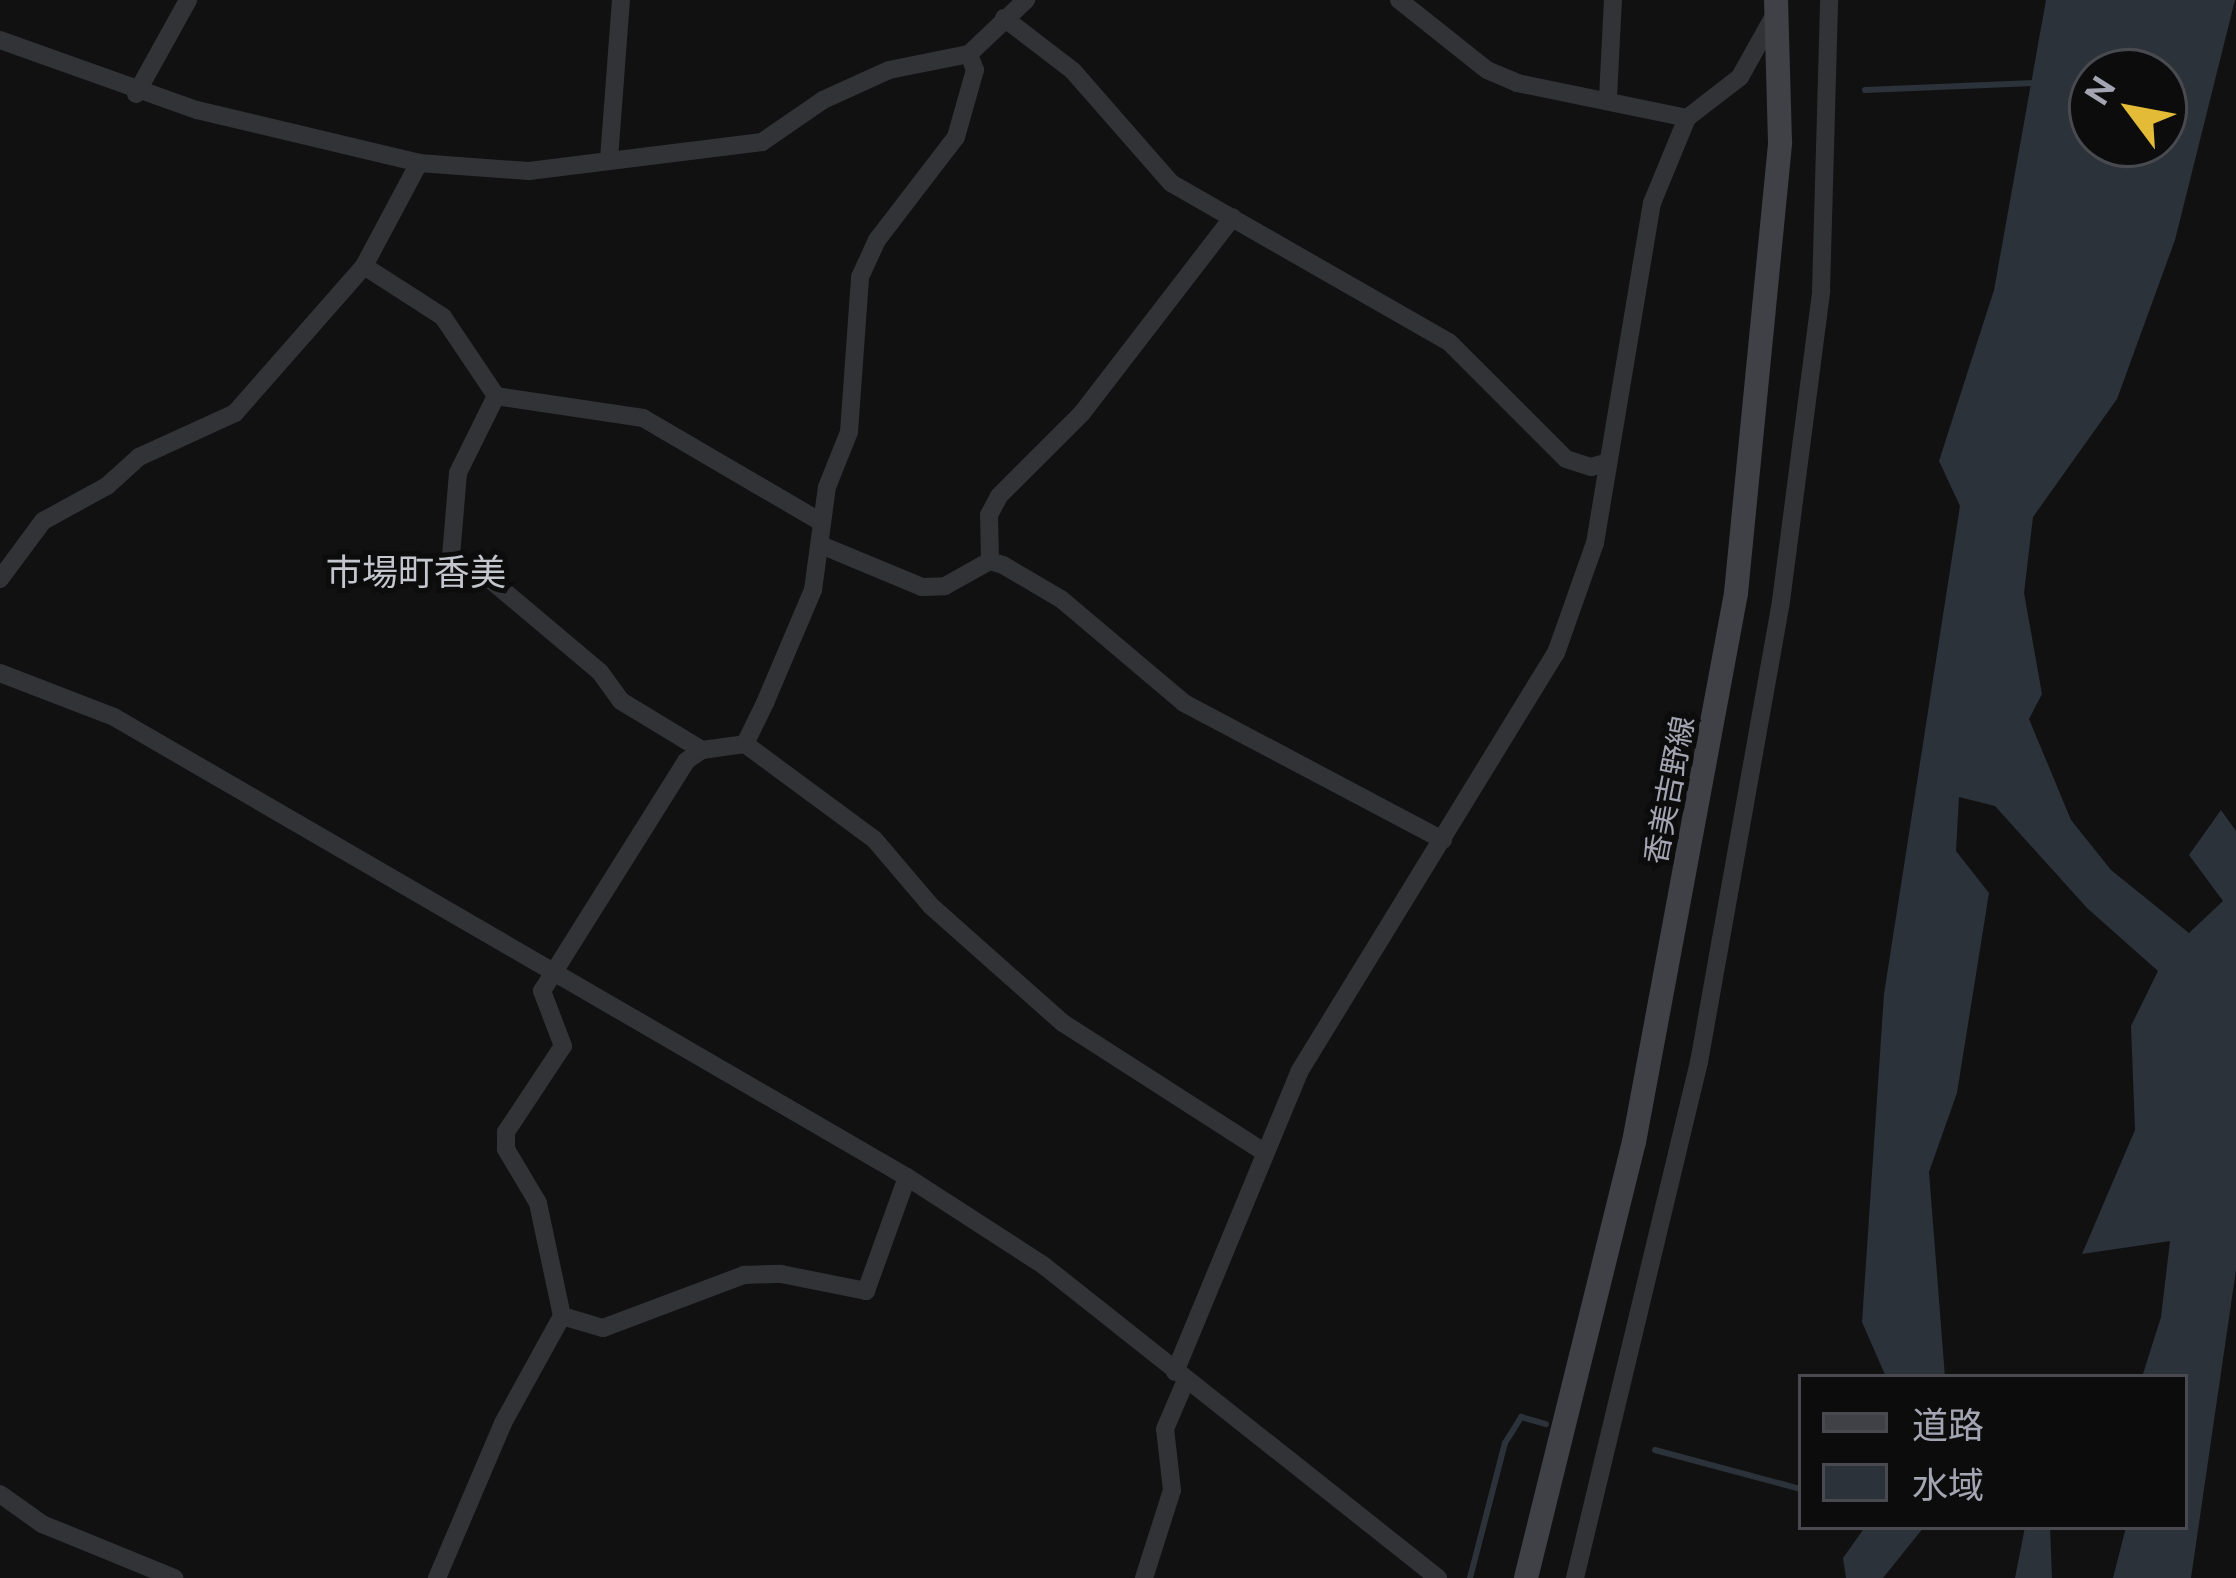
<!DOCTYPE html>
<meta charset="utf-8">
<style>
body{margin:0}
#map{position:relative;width:2236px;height:1578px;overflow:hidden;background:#111112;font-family:"Public Sans","Noto Sans JP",sans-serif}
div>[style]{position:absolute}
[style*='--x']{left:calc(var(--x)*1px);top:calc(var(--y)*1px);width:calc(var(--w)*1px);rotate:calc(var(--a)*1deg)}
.water>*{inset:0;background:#2b323a}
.stream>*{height:6px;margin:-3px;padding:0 3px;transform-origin:3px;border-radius:3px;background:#2b323a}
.minor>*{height:18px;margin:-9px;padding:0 9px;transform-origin:9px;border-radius:9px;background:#323337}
.secondary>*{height:24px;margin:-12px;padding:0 12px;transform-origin:12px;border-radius:12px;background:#404147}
span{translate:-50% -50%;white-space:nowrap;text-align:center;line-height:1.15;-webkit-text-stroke:10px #0c0c0d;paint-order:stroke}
.street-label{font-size:30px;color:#a3a6b2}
.quarter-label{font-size:36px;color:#c4c6ce}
.legend{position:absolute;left:1798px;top:1374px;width:390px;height:156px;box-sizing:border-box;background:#0c0c0d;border:3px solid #484a4f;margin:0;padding:15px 21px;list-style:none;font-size:36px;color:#a3a6b2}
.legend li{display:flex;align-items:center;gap:24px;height:60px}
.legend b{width:60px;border:3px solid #484a4f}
.north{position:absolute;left:2068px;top:48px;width:120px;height:120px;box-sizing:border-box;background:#0c0c0d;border:3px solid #484a4f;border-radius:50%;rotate:302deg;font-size:33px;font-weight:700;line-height:48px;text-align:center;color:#a3a6b2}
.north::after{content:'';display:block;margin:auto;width:42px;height:54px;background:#e4bb37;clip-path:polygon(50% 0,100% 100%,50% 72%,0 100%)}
</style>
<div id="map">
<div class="water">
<div style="clip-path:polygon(evenodd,2046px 0,2235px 0,2175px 240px,2117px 399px,2033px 517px,2024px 593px,2042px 694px,2029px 719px,2071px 820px,2111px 870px,2189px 933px,2223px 901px,2189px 855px,2221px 810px,2236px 831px,2236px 1270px,2191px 1578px,2113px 1578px,2126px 1527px,2185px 1527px,2185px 1377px,2142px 1377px,2161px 1317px,2170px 1241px,2082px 1254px,2135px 1130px,2131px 1026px,2158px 971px,2087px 908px,1995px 806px,1959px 797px,1956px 851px,1989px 893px,1957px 1093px,1929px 1172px,1945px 1377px,1886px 1377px,1862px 1322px,1884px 994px,1960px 506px,1939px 461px,1994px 290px,2046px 0,2092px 72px,2164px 72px,2164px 144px,2092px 144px,2092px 72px)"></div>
<div style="clip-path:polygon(1865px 1527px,1924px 1527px,1883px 1578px,1846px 1578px,1843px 1558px)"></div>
<div style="clip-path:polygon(2025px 1527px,2050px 1527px,2052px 1578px,2015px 1578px)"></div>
</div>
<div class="stream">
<div style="--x:1865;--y:90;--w:170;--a:-2.4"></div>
<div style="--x:1655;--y:1450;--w:151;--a:15"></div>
<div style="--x:1470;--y:1578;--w:139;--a:-75.5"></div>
<div style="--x:1505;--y:1443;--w:31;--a:-58"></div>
<div style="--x:1521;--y:1417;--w:26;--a:16"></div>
</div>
<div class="minor">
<div style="--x:1399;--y:0;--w:112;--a:38.5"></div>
<div style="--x:1487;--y:70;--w:33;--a:23"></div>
<div style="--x:1517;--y:83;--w:174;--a:11.6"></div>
<div style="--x:1004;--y:18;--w:87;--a:37.5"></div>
<div style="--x:1073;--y:71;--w:149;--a:48.8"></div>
<div style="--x:1171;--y:183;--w:320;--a:29.8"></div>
<div style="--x:1449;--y:342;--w:165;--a:45"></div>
<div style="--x:1566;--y:459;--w:26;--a:18"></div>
<div style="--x:1591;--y:467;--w:18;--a:-16"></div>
<div style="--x:0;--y:40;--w:209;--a:19.6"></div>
<div style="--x:197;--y:110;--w:228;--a:13.4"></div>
<div style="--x:419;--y:163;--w:110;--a:4.2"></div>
<div style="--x:529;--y:171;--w:235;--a:-7.1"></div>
<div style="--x:762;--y:142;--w:74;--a:-34.5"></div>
<div style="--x:823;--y:100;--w:72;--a:-24.4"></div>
<div style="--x:889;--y:70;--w:82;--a:-11.3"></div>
<div style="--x:969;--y:54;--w:79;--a:-43.5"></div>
<div style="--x:136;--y:94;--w:107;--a:-61"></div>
<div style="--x:1608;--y:98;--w:98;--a:-87.1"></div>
<div style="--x:609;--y:159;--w:159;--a:-85.7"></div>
<div style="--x:364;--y:266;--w:94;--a:32.8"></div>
<div style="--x:443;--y:317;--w:95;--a:56.1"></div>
<div style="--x:496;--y:396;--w:149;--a:8.5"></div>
<div style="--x:643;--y:418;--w:206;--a:30.3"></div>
<div style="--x:496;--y:396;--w:86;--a:116.3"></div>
<div style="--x:458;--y:473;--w:84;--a:94.8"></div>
<div style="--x:451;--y:557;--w:48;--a:30.3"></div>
<div style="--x:492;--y:581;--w:141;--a:40.1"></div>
<div style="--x:600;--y:672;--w:36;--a:54"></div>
<div style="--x:621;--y:701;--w:95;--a:31.2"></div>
<div style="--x:821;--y:545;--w:109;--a:22.6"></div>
<div style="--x:922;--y:587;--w:23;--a:-2"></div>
<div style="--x:945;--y:586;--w:51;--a:-29.1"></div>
<div style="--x:990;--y:561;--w:14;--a:17"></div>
<div style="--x:1003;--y:565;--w:67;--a:30.4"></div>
<div style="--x:1061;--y:599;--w:161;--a:40.2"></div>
<div style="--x:1184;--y:703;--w:293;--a:27.9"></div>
<div style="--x:990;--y:561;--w:46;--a:-91.2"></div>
<div style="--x:989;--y:515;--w:21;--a:-62"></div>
<div style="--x:999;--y:496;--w:117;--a:-45"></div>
<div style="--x:1082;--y:413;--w:247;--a:-52.4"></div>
<div style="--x:0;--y:579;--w:72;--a:-53.4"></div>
<div style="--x:43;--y:521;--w:73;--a:-28.7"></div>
<div style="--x:107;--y:486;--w:43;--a:-42.2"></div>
<div style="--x:139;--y:457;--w:106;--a:-24.6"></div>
<div style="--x:235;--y:413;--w:196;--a:-48.7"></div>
<div style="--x:364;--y:266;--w:117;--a:-61.9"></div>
<div style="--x:0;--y:673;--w:122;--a:21.1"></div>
<div style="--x:114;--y:717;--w:917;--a:30.12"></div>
<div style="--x:907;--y:1177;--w:162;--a:32.9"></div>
<div style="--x:1043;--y:1265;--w:504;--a:38.39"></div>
<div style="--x:745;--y:744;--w:160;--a:36.4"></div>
<div style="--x:874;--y:839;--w:88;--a:49.6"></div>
<div style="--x:931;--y:906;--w:176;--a:41.6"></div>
<div style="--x:1063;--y:1023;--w:239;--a:32.7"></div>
<div style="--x:562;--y:1316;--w:43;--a:16.3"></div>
<div style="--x:603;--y:1328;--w:151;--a:-20.6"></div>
<div style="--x:744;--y:1275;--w:37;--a:-2"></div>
<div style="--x:781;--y:1274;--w:87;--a:11.3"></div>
<div style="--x:866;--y:1291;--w:121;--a:-70.2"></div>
<div style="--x:1175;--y:1372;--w:325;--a:-67.5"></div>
<div style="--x:1299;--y:1072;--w:492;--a:-58.5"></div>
<div style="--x:1556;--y:653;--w:117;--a:-70.5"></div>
<div style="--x:1595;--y:543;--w:345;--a:-80.5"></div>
<div style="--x:1652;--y:203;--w:92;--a:-67.6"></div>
<div style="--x:1687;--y:118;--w:67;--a:-37.7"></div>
<div style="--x:1740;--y:77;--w:70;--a:-60.9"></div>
<div style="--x:0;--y:1494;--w:52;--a:35.5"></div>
<div style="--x:42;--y:1524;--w:143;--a:22.2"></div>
<div style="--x:437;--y:1578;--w:168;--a:-66.9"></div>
<div style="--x:503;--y:1423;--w:122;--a:-61.1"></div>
<div style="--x:562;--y:1316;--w:116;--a:-102"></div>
<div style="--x:538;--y:1203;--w:63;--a:-120.7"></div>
<div style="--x:506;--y:1149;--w:17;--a:-90"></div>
<div style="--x:506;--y:1132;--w:103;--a:-56.5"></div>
<div style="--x:563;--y:1046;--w:59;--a:-110.9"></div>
<div style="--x:542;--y:991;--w:271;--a:-57.9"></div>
<div style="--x:686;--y:761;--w:19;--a:-35"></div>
<div style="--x:702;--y:750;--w:43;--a:-7.9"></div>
<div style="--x:745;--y:744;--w:46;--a:-64"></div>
<div style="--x:765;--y:703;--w:123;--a:-67"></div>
<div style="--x:813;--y:590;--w:104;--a:-82.3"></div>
<div style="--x:827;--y:487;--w:59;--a:-68.2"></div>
<div style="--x:849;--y:432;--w:155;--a:-85.9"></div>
<div style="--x:860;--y:277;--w:41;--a:-65.3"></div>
<div style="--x:877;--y:240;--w:130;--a:-52.5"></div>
<div style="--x:956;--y:137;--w:70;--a:-74.2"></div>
<div style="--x:975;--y:70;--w:17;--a:-111"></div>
<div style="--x:1144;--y:1578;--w:92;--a:-72.3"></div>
<div style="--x:1172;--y:1490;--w:61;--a:-96.5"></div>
<div style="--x:1165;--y:1429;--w:53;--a:-66.8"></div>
<div style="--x:1575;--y:1578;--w:531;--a:-76.49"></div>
<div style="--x:1699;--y:1062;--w:468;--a:-79.9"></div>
<div style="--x:1781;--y:601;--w:313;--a:-82.6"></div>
<div style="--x:1821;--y:291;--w:291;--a:-88.4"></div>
</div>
<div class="secondary">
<div style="--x:1526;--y:1578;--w:449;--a:-76.1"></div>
<div style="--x:1634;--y:1142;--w:558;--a:-79.47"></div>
<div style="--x:1736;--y:593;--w:453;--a:-84.4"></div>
<div style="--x:1780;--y:142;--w:142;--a:-91.6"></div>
</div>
<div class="street-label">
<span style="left:1669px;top:790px;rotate:-79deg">香美吉野線</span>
</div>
<div class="quarter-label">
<span style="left:416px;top:573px">市場町香美</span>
</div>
<ul class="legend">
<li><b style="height:15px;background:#404147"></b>道路</li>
<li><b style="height:33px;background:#2b323a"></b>水域</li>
</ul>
<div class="north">N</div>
</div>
